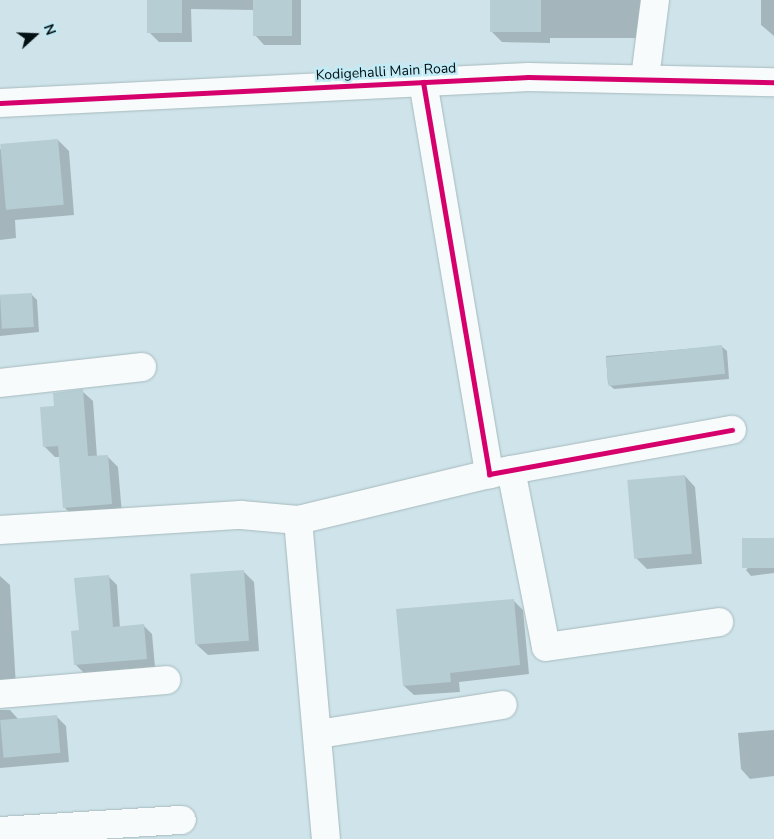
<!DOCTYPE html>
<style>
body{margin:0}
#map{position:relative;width:774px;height:839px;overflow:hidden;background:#cee4ea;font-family:"Nunito Sans",sans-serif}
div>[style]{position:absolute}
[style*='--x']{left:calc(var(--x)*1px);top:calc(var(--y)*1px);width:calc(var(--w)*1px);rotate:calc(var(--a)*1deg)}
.shadow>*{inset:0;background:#0003}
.building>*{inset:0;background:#b6cdd4;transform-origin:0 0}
.roads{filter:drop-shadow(0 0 1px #a7b9bd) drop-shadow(0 0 1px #a7b9bd)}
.minor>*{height:28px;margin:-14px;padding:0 14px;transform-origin:14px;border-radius:14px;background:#f8fbfc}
.tertiary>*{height:28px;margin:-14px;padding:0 14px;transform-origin:14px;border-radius:14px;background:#f8fbfc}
.cycleway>*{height:5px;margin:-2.5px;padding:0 2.5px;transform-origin:2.5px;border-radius:2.5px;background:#d6006c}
span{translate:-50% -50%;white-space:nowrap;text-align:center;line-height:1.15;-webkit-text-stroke:5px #c2ebf6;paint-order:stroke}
.street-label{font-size:14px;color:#020f13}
.north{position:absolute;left:10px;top:10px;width:50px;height:50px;-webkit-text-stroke:4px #c2ebf6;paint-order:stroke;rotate:70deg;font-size:14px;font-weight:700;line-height:20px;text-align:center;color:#020f13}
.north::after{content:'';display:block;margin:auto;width:18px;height:22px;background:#020f13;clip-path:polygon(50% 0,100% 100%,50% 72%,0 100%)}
</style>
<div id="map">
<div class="shadow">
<div style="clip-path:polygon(149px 0,301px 0,301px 45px,264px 45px,255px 35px,254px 10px,191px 9px,192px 42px,159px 42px,149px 32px)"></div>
<div style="clip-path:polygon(491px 0,657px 0,646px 38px,550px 38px,550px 43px,502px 42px,491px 31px)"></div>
<div style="clip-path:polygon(761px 0,774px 0,774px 36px,761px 25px)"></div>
<div style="clip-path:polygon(58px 140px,69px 151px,74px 215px,15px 220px,16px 238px,0 240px,0 149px)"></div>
<div style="clip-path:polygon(31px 294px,37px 300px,39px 332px,0 336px,0 297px)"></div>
<div style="clip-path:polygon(721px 346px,727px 351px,729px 379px,614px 389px,608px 384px,606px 356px)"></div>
<div style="clip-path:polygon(82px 391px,93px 401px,97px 457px,107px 456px,118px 467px,122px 514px,75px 518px,64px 507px,60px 457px,55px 457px,44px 446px,56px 407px)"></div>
<div style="clip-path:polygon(685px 476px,695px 487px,702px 564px,647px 569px,636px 558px)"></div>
<div style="clip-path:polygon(774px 539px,774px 573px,751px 576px,746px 570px)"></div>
<div style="clip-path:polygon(243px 571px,254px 582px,259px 651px,208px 655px,197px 645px)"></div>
<div style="clip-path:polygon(0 576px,10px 585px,16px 687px,0 691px)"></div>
<div style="clip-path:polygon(108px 576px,117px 585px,120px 628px,144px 626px,152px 634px,155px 667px,84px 673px,75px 664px)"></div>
<div style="clip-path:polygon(513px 600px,523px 610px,529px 674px,459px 682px,460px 692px,414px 695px,404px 686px)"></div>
<div style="clip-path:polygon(0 710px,10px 710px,19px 720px,57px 717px,66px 726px,69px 762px,0 768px)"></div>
<div style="clip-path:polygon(774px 730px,774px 776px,750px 779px,741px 769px,738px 733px)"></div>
</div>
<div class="building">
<div style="left:147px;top:0;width:35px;height:33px"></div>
<div style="left:253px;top:0;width:39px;height:36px"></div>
<div style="left:490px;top:0;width:51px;height:32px"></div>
<div style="left:58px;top:139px;width:66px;height:58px;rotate:85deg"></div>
<div style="left:32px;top:293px;width:34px;height:32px;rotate:87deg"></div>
<div style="left:722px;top:345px;width:29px;height:117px;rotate:84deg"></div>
<div style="clip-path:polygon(83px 389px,88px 456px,108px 455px,112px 504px,63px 508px,58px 446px,43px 447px,40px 407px,54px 406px,53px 393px)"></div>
<div style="left:685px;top:475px;width:79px;height:58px;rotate:85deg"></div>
<div style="left:774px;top:538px;width:30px;height:32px;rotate:90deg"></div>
<div style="left:244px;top:570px;width:71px;height:54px;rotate:86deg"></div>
<div style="clip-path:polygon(109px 575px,113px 627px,144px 624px,147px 659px,74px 665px,71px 631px,79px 630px,74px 578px)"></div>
<div style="clip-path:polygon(514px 599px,520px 665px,450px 673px,451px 682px,403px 686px,396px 609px)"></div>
<div style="left:57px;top:715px;width:38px;height:57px;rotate:85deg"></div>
</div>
<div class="roads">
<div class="minor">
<div style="--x:645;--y:78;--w:79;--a:-82.7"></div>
<div style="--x:423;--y:82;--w:398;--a:80.4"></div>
<div style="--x:489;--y:474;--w:247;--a:-10.3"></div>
<div style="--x:0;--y:383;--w:143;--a:-6.4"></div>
<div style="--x:511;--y:470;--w:180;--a:78.8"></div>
<div style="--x:546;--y:647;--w:175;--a:-8.2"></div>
<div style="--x:298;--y:520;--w:320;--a:85"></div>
<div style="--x:0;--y:530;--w:241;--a:-3.6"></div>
<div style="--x:241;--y:515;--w:57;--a:5"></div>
<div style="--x:298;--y:520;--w:196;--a:-13.5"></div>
<div style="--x:0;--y:694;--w:167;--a:-4.8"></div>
<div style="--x:319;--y:734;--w:186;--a:-9"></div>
<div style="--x:0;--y:831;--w:182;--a:-3.5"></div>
</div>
<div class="tertiary">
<div style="--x:0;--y:103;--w:529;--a:-2.82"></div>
<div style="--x:528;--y:77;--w:246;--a:1.2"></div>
</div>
</div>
<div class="cycleway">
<div style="--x:423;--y:82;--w:398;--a:80.4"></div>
<div style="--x:489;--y:474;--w:247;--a:-10.3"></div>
<div style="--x:0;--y:103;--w:529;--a:-2.82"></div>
<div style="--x:528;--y:77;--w:246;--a:1.2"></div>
</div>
<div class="street-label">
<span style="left:386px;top:72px;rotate:-3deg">Kodigehalli Main Road</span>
</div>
<div class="north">N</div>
</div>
